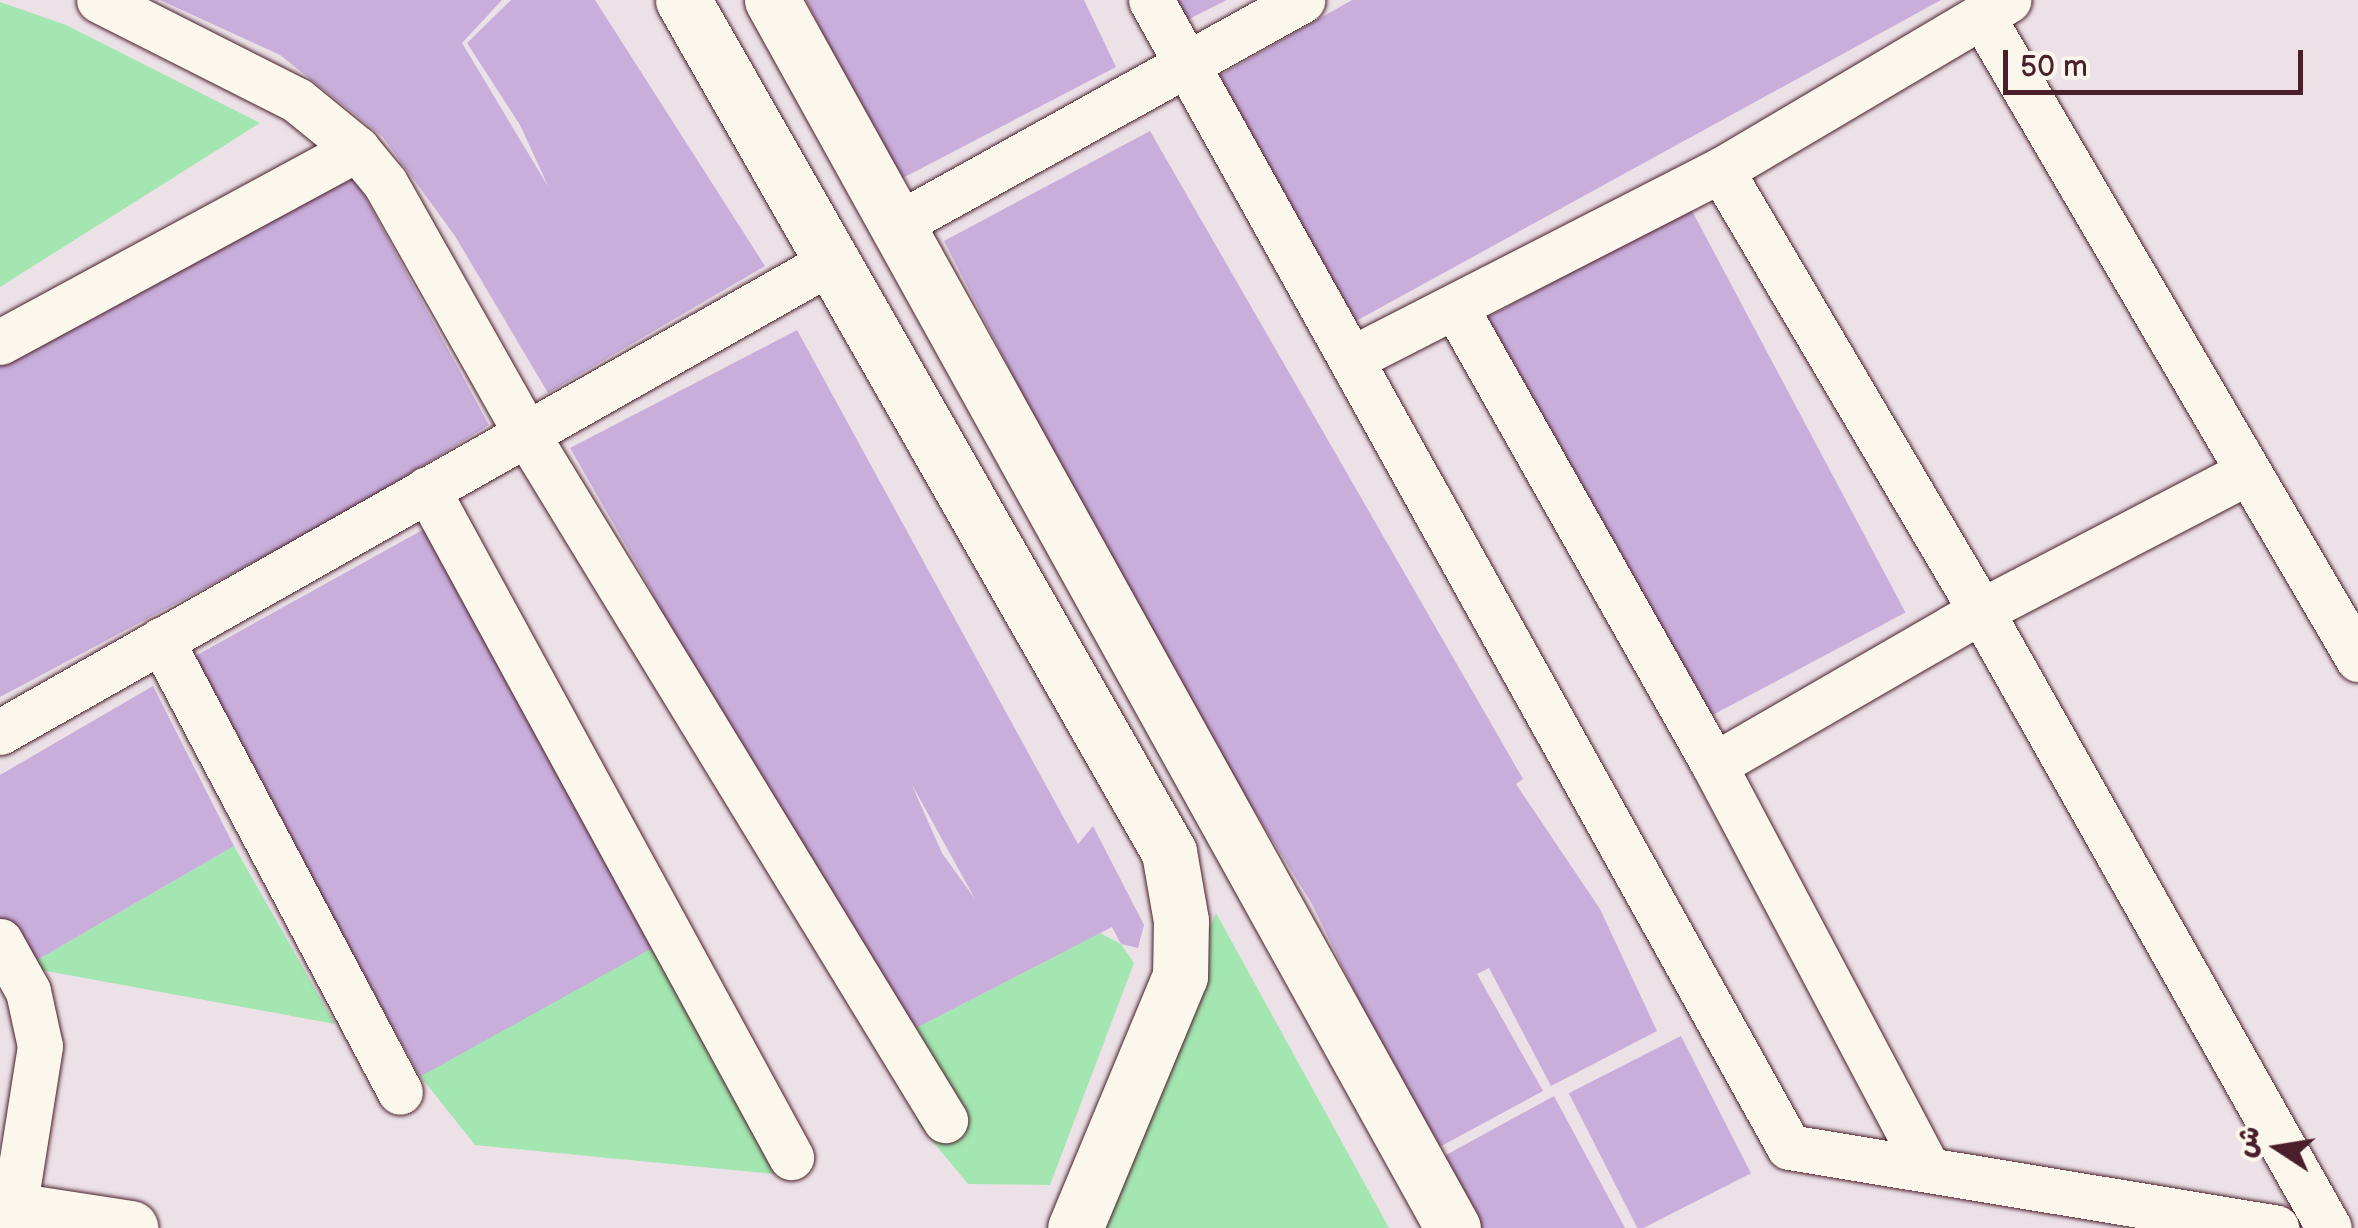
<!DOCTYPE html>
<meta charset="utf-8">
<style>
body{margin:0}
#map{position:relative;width:2358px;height:1228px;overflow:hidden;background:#ece1e7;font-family:"Balsamiq Sans","Playpen Sans Arabic",sans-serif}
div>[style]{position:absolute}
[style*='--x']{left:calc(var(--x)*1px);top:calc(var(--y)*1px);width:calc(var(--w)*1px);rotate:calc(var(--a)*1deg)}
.green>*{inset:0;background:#a3e6b1}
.building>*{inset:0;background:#c9aedb;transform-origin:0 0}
.roads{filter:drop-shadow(0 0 2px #4a1f2b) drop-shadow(0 0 2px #4a1f2b)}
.street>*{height:45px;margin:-22.5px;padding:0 22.5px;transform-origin:22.5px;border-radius:22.5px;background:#fbf7ec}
.secondary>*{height:55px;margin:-27.5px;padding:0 27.5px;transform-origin:27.5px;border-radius:27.5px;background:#fbf7ec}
span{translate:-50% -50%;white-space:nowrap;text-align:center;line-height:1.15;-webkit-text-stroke:10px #fbf7ec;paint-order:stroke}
.north{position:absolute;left:2228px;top:1098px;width:100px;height:100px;-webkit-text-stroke:8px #fbf7ec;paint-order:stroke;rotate:282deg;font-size:28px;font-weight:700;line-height:40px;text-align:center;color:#4a1f2b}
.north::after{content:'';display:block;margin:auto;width:35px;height:45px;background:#4a1f2b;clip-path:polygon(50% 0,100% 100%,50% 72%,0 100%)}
.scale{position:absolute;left:2003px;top:50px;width:300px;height:45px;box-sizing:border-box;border:5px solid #4a1f2b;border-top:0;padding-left:12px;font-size:30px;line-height:35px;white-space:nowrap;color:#4a1f2b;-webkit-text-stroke:8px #fbf7ec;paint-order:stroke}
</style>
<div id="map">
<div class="green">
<div style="clip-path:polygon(0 2px,66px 25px,260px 123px,0 287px)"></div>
<div style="clip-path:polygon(234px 846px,335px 1024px,25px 967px)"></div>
<div style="clip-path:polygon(1216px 913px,1389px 1228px,1084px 1228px)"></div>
<div style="clip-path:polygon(1100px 933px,1121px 944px,1134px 963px,1050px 1185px,968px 1184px,920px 1126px,883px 1045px)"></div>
<div style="clip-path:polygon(654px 947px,784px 1175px,475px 1145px,413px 1067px)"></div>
</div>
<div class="building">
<div style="clip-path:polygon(160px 0,502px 0,462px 43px,549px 188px,520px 125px,467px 43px,511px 0,595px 0,765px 266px,548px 393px,455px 236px,382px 136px,280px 55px)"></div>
<div style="clip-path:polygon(806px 0,1084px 0,1116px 67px,897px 181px)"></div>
<div style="clip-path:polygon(1168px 0,1227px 0,1181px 23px)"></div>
<div style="clip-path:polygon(1352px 0,1941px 0,1336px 332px,1203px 85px)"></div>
<div style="clip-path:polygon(1150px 131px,1523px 779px,1516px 784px,1600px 909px,1657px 1031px,1551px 1086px,1489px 968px,1477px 974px,1543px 1091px,1432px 1151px,1312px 904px,1149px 642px,944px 241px)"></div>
<div style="clip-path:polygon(349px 167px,489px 425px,346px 513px,0 697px,0 365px)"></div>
<div style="left:1691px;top:209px;width:457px;height:251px;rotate:62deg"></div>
<div style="clip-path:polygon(evenodd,797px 330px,1078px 844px,1093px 826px,1144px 925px,1138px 948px,1121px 944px,1112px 927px,883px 1045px,644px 577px,570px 448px,797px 330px,911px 783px,975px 899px,942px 853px,911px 783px)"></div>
<div style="left:426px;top:528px;width:477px;height:271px;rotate:61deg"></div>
<div style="clip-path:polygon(153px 686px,234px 846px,25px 967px,0 924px,0 775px)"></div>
<div style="left:1681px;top:1036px;width:154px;height:126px;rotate:63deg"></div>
<div style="clip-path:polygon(1554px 1096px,1625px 1228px,1470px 1228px,1435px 1161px)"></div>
</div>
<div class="roads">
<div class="street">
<div style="--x:99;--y:0;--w:222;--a:26.8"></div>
<div style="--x:297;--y:100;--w:77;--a:39.2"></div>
<div style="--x:357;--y:149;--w:44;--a:50.5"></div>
<div style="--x:385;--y:183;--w:287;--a:60.6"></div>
<div style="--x:526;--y:433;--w:805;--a:58.62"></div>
<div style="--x:1151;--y:0;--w:1312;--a:60.92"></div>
<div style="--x:1789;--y:1147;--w:494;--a:9.4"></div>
<div style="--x:1982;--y:16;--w:745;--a:59.68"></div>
<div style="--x:1721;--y:170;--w:512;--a:59.48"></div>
<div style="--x:1981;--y:611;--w:708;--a:60.58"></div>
<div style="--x:893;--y:227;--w:468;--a:-29"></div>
<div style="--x:1457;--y:310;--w:523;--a:60.54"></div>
<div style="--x:1714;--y:765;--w:456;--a:62.1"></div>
<div style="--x:0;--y:342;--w:406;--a:-28.4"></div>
<div style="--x:1351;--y:359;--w:415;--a:-27.1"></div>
<div style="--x:1721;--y:170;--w:334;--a:-30.6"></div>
<div style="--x:427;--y:489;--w:761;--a:61.41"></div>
<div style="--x:161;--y:640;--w:511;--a:62.13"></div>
<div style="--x:0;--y:732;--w:954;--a:-29.52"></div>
<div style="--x:1714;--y:765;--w:308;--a:-30"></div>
<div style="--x:1981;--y:611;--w:301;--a:-27.5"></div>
<div style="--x:0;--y:941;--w:57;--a:60.8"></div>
<div style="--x:28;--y:991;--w:56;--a:77.7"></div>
<div style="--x:40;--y:1046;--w:166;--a:99"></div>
</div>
<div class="secondary">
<div style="--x:683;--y:0;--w:981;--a:60.3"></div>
<div style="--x:1169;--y:852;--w:70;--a:80.1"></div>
<div style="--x:1181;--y:921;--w:55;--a:91"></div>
<div style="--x:1180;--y:976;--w:273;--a:112.6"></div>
<div style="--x:772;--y:0;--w:1404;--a:60.99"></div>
<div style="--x:0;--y:1208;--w:132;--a:8.7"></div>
</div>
</div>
<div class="north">ش</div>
<div class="scale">50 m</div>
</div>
